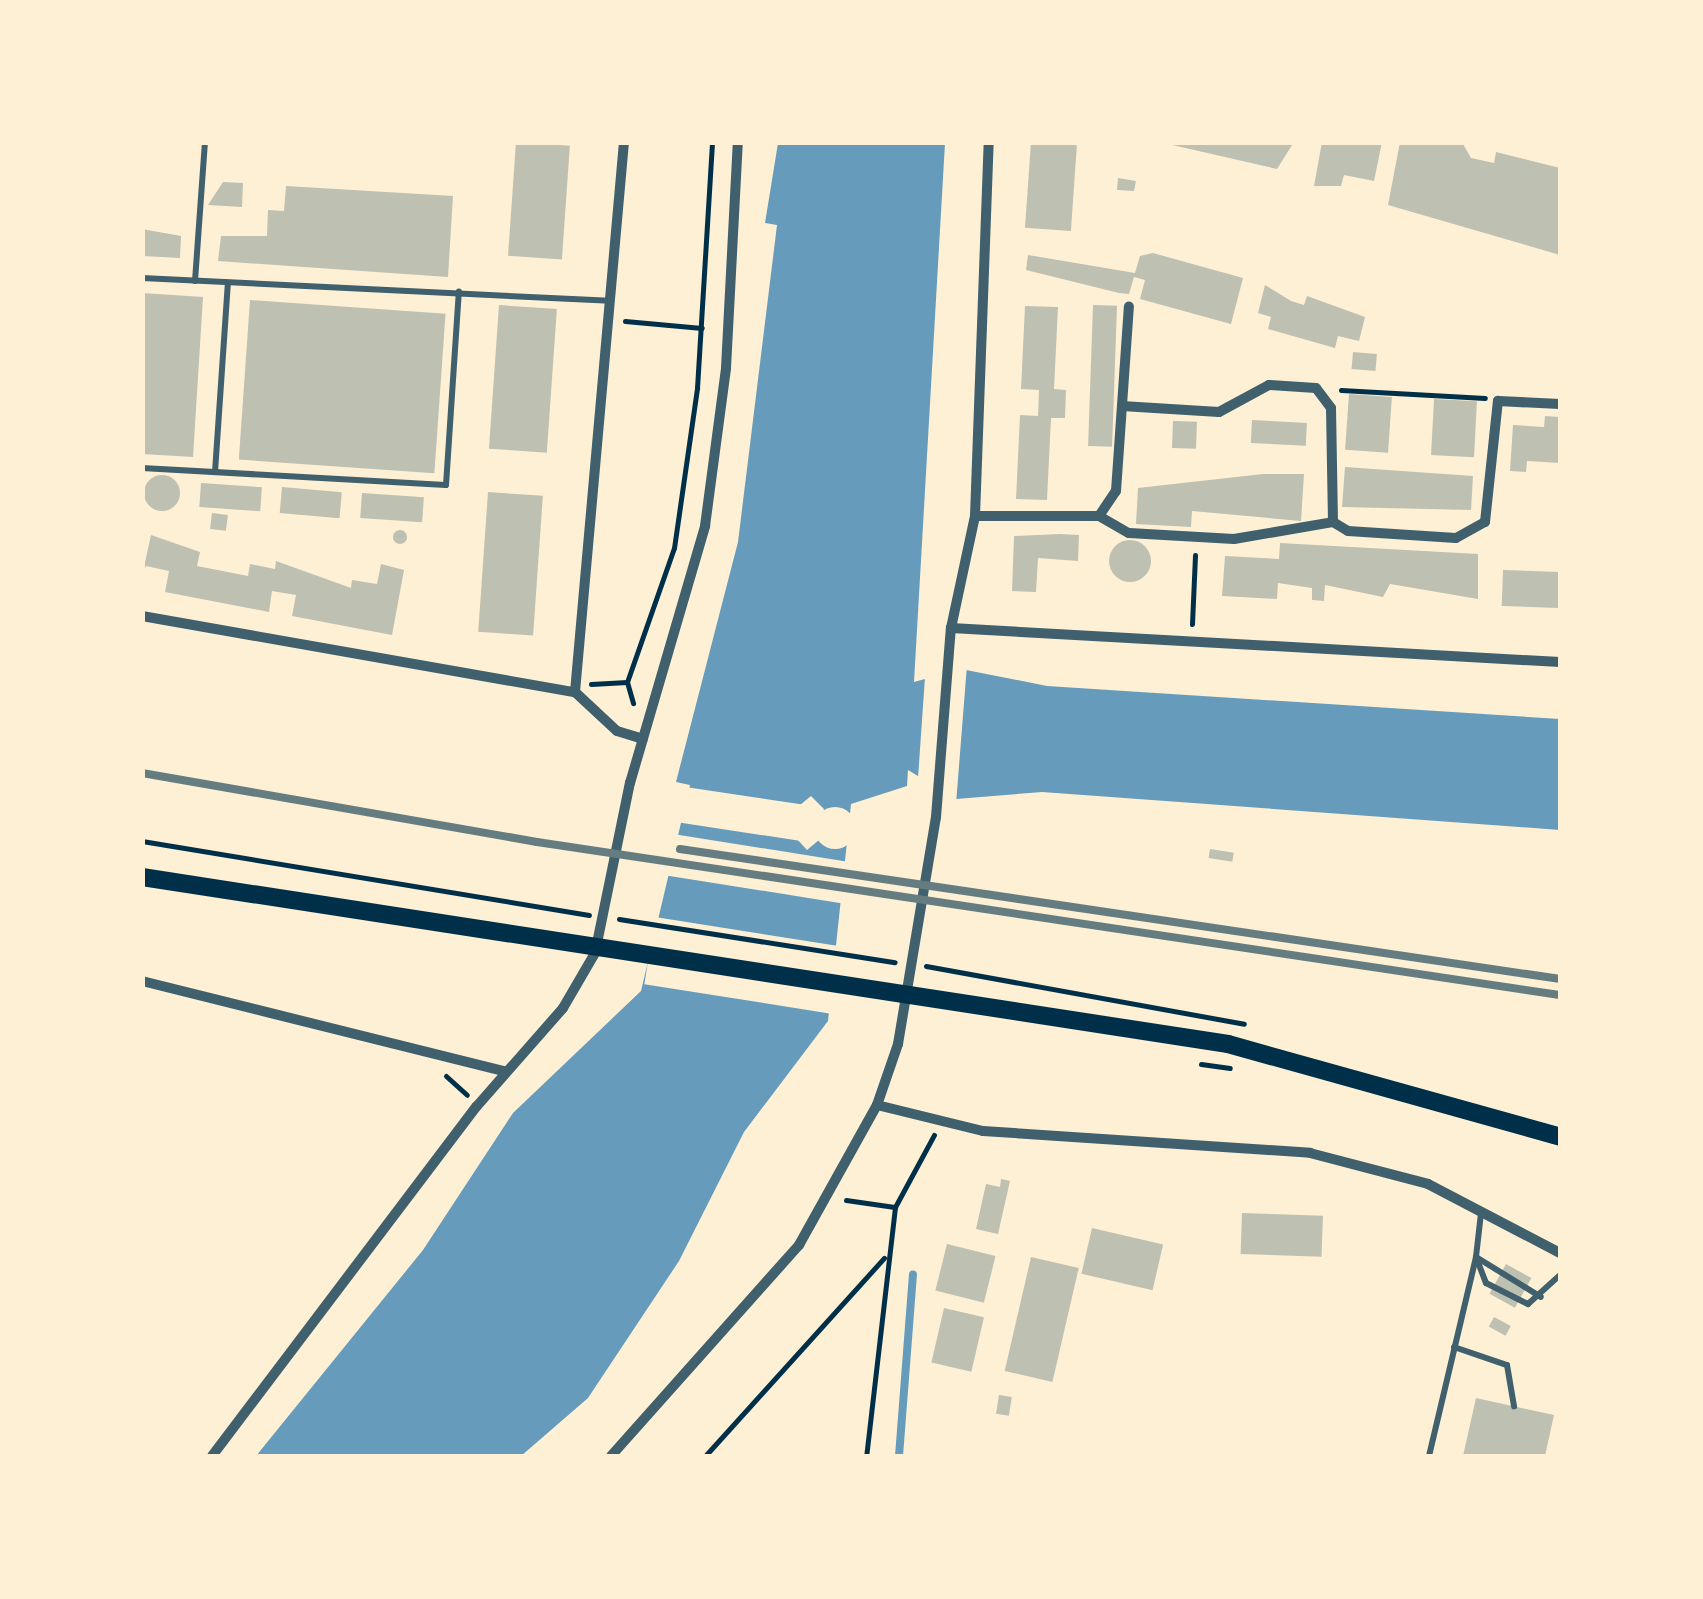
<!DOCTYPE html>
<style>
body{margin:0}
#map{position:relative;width:1703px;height:1599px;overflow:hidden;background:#fdf0d5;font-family:"Archivo Narrow",sans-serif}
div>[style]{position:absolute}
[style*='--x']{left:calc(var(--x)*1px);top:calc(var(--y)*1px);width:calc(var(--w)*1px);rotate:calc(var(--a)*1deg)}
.water>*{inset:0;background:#669bbc}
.pier>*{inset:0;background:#fdf0d5;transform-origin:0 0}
.round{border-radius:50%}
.stream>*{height:8px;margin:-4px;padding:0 4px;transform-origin:4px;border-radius:4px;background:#669bbc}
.building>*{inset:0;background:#bec0b2;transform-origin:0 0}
.path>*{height:5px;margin:-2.5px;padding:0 2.5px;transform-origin:2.5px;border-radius:2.5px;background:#003049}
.service>*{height:6px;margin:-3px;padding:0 3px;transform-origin:3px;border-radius:3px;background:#3f606c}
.minor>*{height:10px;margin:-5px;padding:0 5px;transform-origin:5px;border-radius:5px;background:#3f606c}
.secondary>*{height:18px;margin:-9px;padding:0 9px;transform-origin:9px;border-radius:9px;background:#003049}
.rail>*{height:8px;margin:-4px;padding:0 4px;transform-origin:4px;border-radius:4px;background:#657d81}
span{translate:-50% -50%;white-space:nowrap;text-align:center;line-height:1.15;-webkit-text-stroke:9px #fdf0d5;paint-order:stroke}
.frame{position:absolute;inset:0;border:145px solid #fdf0d5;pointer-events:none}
</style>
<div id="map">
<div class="water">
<div style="clip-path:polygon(evenodd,778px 143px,945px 143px,914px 682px,961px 669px,1047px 686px,1560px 719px,1560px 830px,1042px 792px,956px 799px,908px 770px,907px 786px,851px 804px,828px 1021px,744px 1132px,679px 1261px,588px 1398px,521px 1456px,256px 1456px,423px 1250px,513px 1113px,641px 991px,690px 785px,676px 782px,738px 542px,777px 225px,765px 223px,778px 143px,811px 796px,824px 809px,819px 840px,807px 850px,795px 837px,800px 805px,811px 796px)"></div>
</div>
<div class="pier">
<div style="clip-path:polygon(967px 665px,956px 804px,918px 778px,925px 677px)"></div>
<div style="clip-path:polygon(672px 785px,806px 805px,801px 841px,676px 822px,684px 788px)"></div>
<div class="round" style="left:814px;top:807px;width:42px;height:42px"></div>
<div style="left:673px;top:834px;width:180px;height:42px;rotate:9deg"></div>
<div style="left:655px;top:917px;width:189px;height:68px;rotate:9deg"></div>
</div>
<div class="stream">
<div style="--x:899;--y:1456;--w:182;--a:-85.6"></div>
</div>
<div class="building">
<div style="left:516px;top:142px;width:54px;height:114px;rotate:4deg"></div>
<div style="left:1031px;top:142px;width:46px;height:86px;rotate:4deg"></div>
<div style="clip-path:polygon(1159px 142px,1294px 142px,1277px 169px)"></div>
<div style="clip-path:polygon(1322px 142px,1382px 142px,1374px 181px,1344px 175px,1341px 186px,1314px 186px)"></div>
<div style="clip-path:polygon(1400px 142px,1463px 144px,1471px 158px,1494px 163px,1496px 152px,1560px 168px,1560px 255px,1388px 205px)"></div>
<div style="clip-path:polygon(1118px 178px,1136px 181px,1134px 191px,1117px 190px)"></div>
<div style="clip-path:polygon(223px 182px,243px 183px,242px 207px,208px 205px)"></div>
<div style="clip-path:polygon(286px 186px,453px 196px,448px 277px,218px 261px,221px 236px,267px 236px,268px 210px,284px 211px)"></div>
<div style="clip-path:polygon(142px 229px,181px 236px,180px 258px,142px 256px)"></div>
<div style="clip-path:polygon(1153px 253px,1243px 278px,1231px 324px,1140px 299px,1145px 280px,1134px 277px,1129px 294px,1119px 293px,1026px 270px,1028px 255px,1135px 273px,1140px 256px)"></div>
<div style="clip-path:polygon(1265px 285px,1291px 301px,1304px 305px,1307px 296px,1365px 317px,1359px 341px,1338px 336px,1335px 348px,1268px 329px,1271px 317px,1258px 313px)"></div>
<div style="clip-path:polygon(142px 293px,203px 297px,193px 457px,142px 454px)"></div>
<div style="left:250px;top:300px;width:196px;height:160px;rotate:4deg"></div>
<div style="left:499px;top:305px;width:58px;height:144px;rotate:4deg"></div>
<div style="left:1093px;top:305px;width:24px;height:141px;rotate:2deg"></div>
<div style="clip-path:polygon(1025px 306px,1058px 307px,1054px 389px,1066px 390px,1065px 418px,1051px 418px,1047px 500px,1016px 499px,1020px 415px,1038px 416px,1039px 390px,1021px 389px)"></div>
<div style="left:1353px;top:352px;width:24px;height:17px;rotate:5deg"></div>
<div style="left:1349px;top:394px;width:43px;height:56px;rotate:4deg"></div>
<div style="left:1434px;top:399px;width:43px;height:56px;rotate:3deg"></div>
<div style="clip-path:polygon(1545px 416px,1560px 417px,1560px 463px,1527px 461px,1526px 472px,1510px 471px,1513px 425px,1544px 427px)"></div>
<div style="left:1252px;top:420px;width:55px;height:23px;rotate:3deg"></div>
<div style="left:1173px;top:421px;width:24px;height:27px;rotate:2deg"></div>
<div style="clip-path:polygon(1345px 467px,1473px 476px,1471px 510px,1342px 507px)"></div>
<div style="clip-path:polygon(1263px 474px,1304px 474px,1301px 521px,1192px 511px,1191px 527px,1136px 524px,1138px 488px)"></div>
<div class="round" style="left:144px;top:475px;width:36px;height:36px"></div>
<div style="left:201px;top:483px;width:61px;height:24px;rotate:4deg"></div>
<div style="left:282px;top:487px;width:60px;height:26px;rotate:5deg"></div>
<div style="left:488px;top:492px;width:55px;height:140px;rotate:4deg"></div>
<div style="left:362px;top:493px;width:62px;height:25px;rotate:4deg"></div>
<div style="left:212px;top:513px;width:16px;height:16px;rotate:7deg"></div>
<div class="round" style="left:393px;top:530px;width:14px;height:14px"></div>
<div style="clip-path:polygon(1060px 534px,1079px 535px,1078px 561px,1038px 558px,1036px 592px,1012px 591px,1014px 536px)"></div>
<div style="clip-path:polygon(151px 535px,200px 552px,197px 566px,248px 576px,250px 564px,275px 569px,276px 561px,351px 588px,352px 580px,377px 584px,381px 564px,404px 570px,392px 635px,292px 616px,296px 595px,272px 591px,269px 612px,165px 592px,169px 571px,146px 566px,142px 576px)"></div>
<div class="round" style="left:1109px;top:540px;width:42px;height:42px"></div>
<div style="clip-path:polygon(1280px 543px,1478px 554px,1478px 599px,1390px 584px,1383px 597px,1325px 585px,1324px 601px,1312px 600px,1312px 588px,1278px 583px,1277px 599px,1222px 596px,1225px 556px,1279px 559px)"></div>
<div style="left:1503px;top:570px;width:57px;height:36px;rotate:2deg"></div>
<div style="left:1210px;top:849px;width:24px;height:9px;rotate:9deg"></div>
<div style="clip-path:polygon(1001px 1179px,1010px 1181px,998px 1234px,976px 1229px,986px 1184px,1000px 1187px)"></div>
<div style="left:1242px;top:1213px;width:81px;height:41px;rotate:2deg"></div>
<div style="left:1092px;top:1228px;width:73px;height:47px;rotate:13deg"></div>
<div style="left:947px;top:1244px;width:50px;height:48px;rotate:14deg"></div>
<div style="left:1031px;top:1257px;width:49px;height:117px;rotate:13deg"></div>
<div style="left:1506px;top:1264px;width:29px;height:34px;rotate:29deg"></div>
<div style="left:944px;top:1308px;width:41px;height:56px;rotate:13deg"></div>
<div style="left:1494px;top:1317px;width:19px;height:11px;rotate:28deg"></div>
<div style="left:999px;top:1395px;width:13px;height:19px;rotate:9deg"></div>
<div style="clip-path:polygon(1476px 1398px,1554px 1415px,1545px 1456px,1463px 1456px)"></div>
</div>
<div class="path">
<div style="--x:625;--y:321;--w:77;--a:5.2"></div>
<div style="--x:1341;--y:390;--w:144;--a:3.2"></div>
<div style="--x:1192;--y:624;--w:69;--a:-87.5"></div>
<div style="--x:627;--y:682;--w:22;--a:74"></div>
<div style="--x:591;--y:684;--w:36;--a:-3"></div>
<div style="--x:627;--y:682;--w:142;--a:-70.7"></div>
<div style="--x:674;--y:548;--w:162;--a:-81.8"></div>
<div style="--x:697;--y:388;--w:246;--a:-86.5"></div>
<div style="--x:142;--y:841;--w:453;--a:9.4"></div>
<div style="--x:619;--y:919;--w:279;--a:8.9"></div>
<div style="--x:926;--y:966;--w:323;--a:10.3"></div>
<div style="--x:1201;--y:1064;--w:29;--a:8"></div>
<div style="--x:446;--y:1076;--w:28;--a:42"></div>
<div style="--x:846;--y:1200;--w:49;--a:8.1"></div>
<div style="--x:895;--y:1207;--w:251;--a:96.6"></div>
<div style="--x:895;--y:1207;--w:82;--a:-61.6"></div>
<div style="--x:705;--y:1456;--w:267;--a:-47.9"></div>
</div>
<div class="service">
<div style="--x:142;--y:278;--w:468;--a:2.8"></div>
<div style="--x:195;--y:281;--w:139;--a:-85.9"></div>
<div style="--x:142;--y:468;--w:304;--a:3.2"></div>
<div style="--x:446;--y:485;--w:194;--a:-86.2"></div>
<div style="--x:215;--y:472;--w:189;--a:-86.1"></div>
<div style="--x:1481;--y:1213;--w:44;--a:96.5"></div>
<div style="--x:1476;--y:1257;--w:28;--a:69"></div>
<div style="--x:1486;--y:1283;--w:47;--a:26.6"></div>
<div style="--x:1528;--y:1304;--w:43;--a:-42.2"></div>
<div style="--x:1454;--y:1347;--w:56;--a:18.8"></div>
<div style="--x:1507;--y:1365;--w:42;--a:80.3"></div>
<div style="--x:1429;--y:1456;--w:204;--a:-76.7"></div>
<div style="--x:1476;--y:1257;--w:76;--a:31.6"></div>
</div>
<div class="minor">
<div style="--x:1122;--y:406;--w:97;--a:3.5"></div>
<div style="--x:1219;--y:412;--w:57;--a:-28.4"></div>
<div style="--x:1269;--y:385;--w:47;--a:3.7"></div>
<div style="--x:1316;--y:388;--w:25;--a:53"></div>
<div style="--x:1331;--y:408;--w:114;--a:89"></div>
<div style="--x:1333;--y:522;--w:17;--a:31"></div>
<div style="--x:1348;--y:531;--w:108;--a:3.7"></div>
<div style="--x:1456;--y:538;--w:33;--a:-29"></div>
<div style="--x:1485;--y:522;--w:122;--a:-83.9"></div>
<div style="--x:1498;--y:401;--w:62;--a:2.8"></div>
<div style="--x:975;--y:516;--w:124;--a:0"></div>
<div style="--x:1099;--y:516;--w:34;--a:30"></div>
<div style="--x:1129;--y:533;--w:105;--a:3.3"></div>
<div style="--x:1234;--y:539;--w:100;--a:-9.7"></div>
<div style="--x:1099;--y:516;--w:30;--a:-56"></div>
<div style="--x:1116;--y:491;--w:185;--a:-86"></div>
<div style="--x:142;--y:616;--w:440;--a:10"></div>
<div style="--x:575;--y:692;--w:57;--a:42.9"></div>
<div style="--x:617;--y:731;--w:27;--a:17"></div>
<div style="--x:951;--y:628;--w:610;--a:3.2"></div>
<div style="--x:575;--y:692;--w:552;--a:-84.91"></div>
<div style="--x:142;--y:981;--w:375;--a:14"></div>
<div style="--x:877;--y:1105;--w:109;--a:13.8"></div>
<div style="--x:983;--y:1131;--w:328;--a:3.8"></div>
<div style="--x:1310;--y:1153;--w:122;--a:14.7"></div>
<div style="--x:1428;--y:1184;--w:149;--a:27.6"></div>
<div style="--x:212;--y:1456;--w:439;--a:-52.9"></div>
<div style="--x:477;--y:1106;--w:130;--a:-48.7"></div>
<div style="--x:563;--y:1008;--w:64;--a:-59.8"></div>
<div style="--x:595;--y:953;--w:174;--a:-78.4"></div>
<div style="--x:630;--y:783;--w:268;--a:-73.7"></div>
<div style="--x:705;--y:526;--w:159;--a:-82.4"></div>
<div style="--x:726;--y:368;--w:226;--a:-87"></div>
<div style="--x:611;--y:1456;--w:283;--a:-48.3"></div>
<div style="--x:799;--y:1245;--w:160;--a:-60.9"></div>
<div style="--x:877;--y:1105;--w:65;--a:-71"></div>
<div style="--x:898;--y:1044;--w:230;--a:-80.5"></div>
<div style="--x:936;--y:817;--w:190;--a:-85.5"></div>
<div style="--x:951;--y:628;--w:115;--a:-77.9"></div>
<div style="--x:975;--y:516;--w:374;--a:-87.9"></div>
</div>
<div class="secondary">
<div style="--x:142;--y:877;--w:1099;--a:8.74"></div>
<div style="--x:1228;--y:1044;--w:345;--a:15.6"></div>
</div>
<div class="rail">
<div style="--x:142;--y:773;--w:401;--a:9.9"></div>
<div style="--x:537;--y:842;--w:1034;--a:8.51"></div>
<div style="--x:680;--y:849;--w:890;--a:8.4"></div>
</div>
<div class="frame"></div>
</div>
